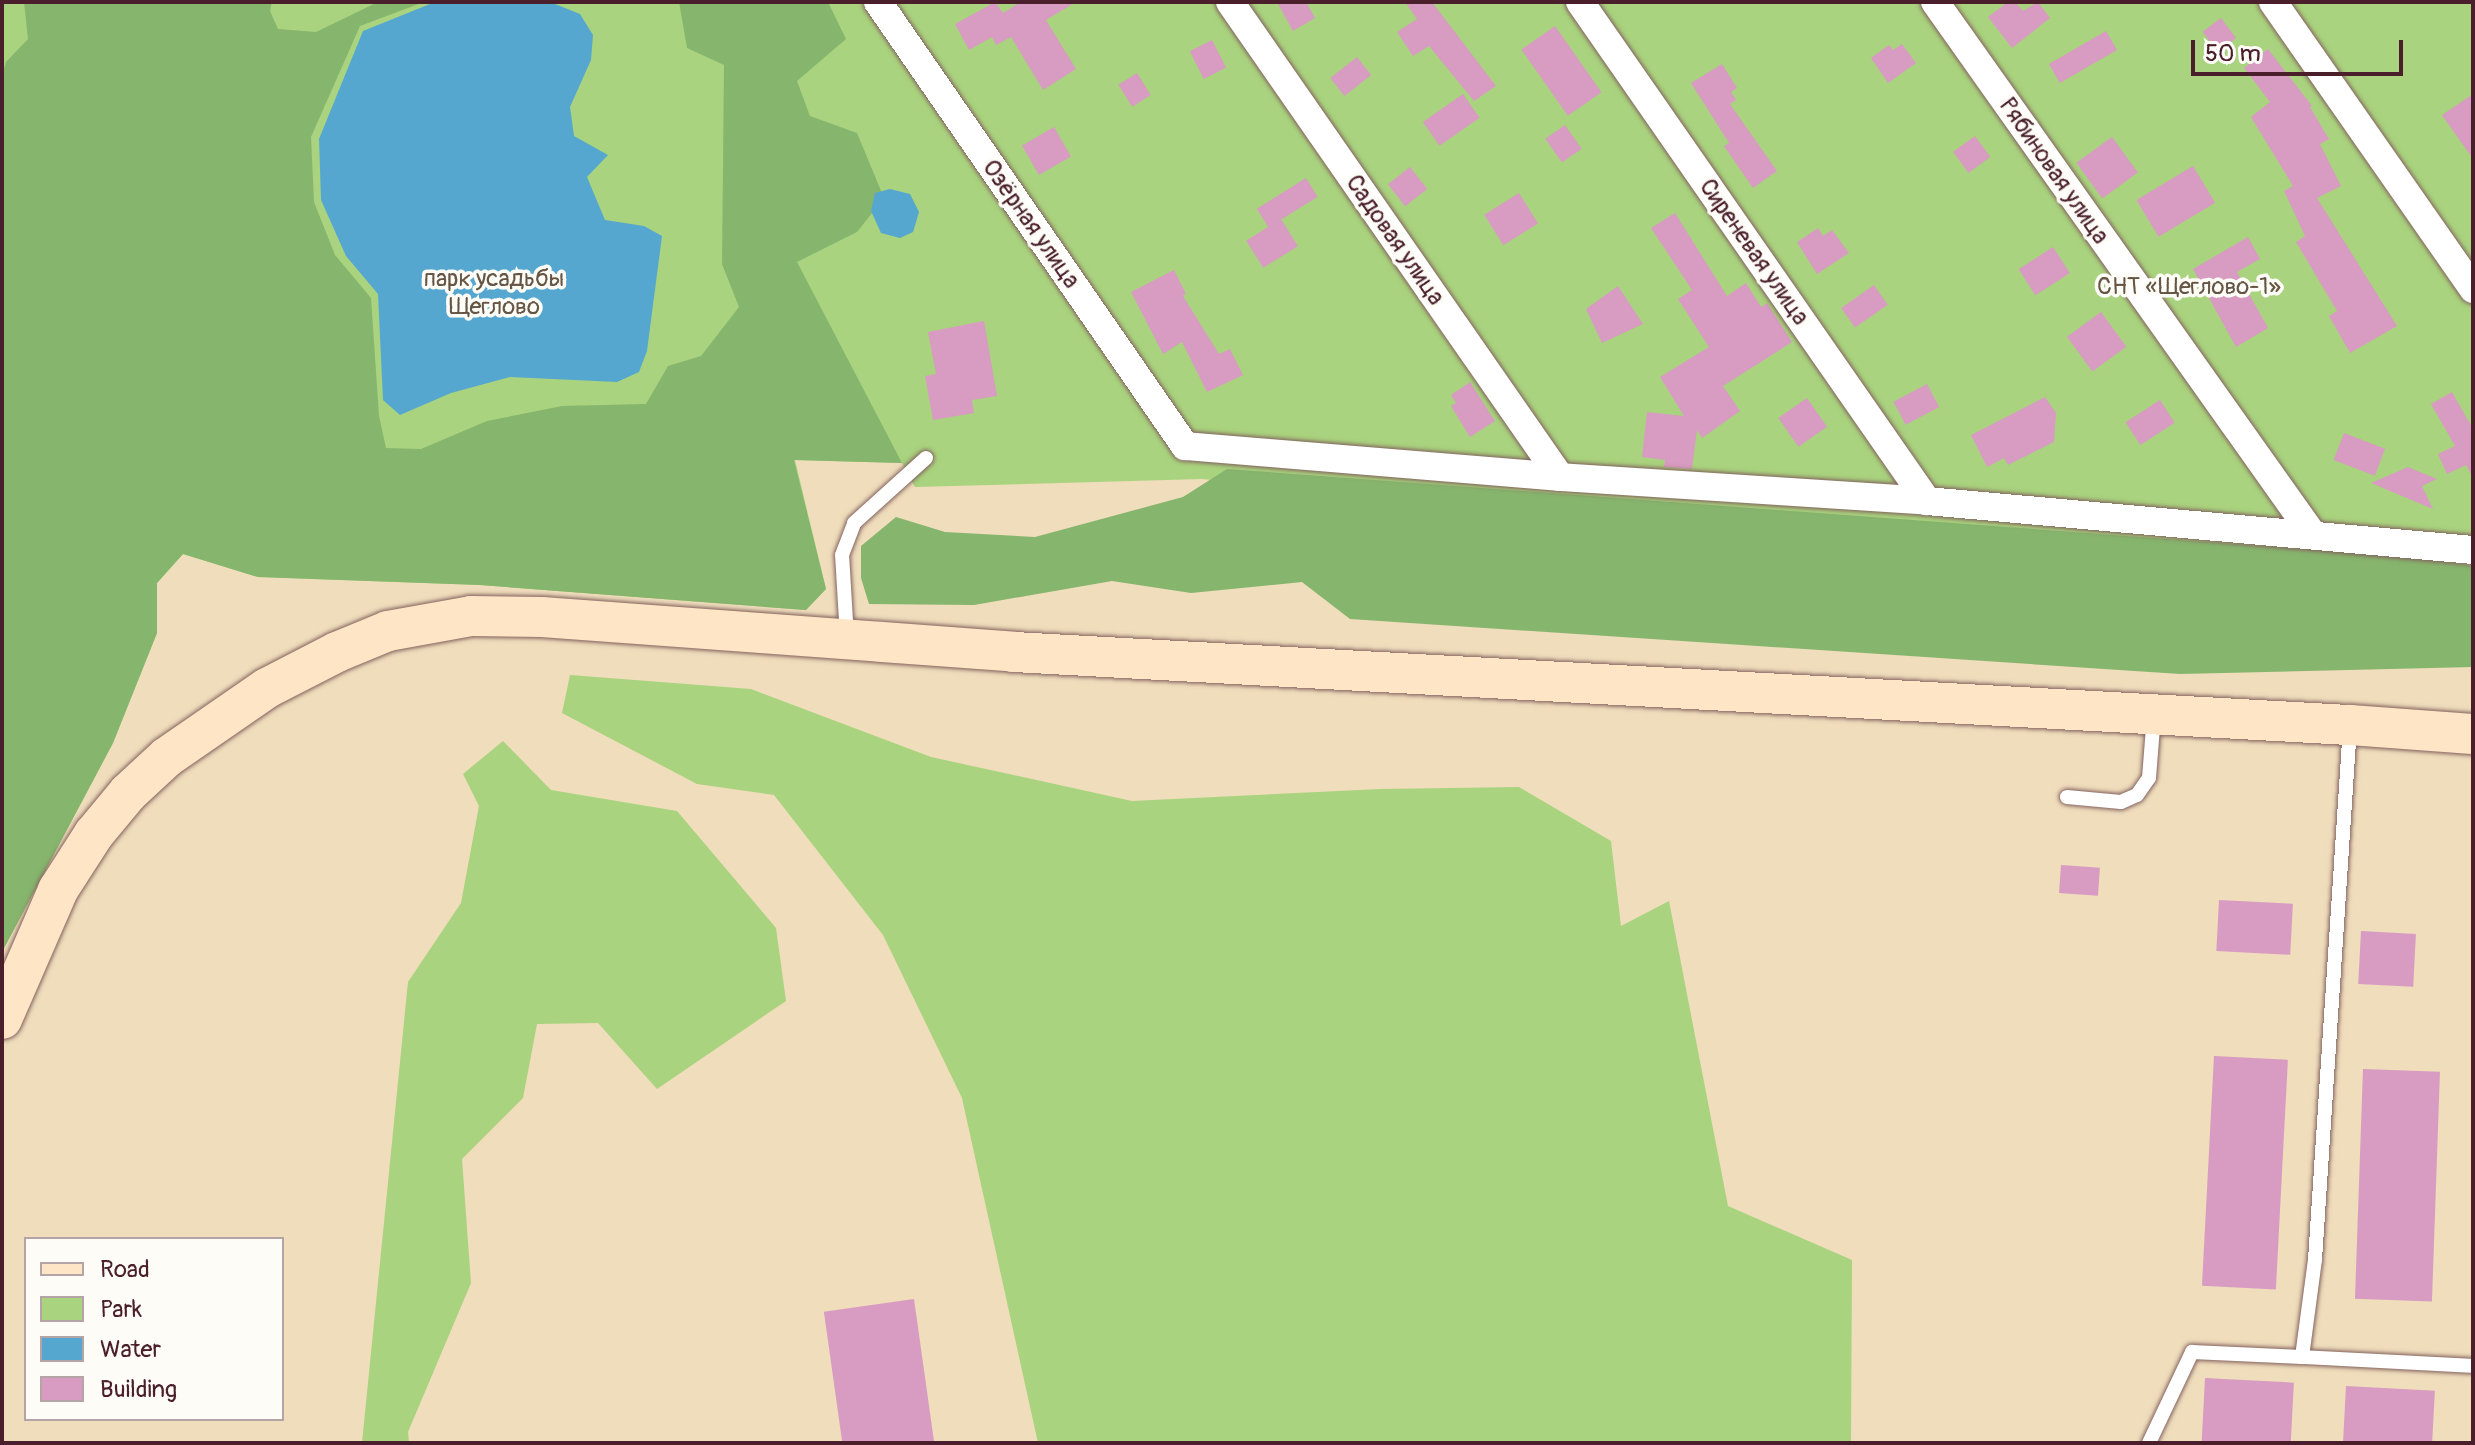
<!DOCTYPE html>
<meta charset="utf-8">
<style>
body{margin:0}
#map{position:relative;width:2475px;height:1445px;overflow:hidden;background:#efddbc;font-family:Pangolin,sans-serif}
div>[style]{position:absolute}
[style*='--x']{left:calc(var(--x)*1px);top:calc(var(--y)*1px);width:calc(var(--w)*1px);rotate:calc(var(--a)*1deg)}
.green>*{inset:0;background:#a9d37e}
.forest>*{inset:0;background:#86b56d}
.water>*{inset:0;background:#55a7d0}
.building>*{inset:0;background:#d89bc1;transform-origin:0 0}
.roads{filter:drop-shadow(0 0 2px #84625e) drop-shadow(0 0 2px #84625e)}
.service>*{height:14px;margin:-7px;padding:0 7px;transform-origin:7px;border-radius:7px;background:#fff}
.minor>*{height:28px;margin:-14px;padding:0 14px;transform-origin:14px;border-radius:14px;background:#fff}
.secondary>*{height:40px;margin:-20px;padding:0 20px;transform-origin:20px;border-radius:20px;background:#fde5c5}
span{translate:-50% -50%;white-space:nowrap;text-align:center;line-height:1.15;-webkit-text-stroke:7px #fdfcf7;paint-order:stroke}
.street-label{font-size:24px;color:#4a1f2b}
.park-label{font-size:24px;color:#654}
.frame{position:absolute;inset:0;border:4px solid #4a1f2b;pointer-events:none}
.legend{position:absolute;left:24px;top:1237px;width:260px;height:184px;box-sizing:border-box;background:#fdfcf7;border:2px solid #b5a4a5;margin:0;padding:10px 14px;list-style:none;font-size:24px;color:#4a1f2b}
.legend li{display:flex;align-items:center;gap:16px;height:40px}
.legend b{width:40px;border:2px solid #b5a4a5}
.scale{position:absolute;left:2191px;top:40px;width:212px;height:36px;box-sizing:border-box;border:4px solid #4a1f2b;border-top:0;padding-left:10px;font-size:24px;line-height:28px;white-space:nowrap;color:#4a1f2b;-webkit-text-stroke:6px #fdfcf7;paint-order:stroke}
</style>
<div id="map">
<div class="green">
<div style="clip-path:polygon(2px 2px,2473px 2px,2473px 599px,1202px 479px,915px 487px,902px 463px,795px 460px,826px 589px,806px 610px,480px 585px,258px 577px,183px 554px,157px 583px,157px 633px,113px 743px,2px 952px)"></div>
<div style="clip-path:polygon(570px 675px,751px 689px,931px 757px,1132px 801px,1380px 789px,1519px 787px,1611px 841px,1621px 926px,1669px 901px,1728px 1206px,1852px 1260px,1851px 1443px,1038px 1443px,962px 1098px,883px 935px,774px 795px,697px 784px,562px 713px)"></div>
<div style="clip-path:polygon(503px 741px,551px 790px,677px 811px,776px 928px,786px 1001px,657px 1089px,598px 1023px,537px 1024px,523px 1098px,462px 1159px,471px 1283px,408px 1432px,409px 1443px,362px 1443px,408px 982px,461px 903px,479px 806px,463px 774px)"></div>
</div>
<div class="forest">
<div style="clip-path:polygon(24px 2px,272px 2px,270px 11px,278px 29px,316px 32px,378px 2px,424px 2px,360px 26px,311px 137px,314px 202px,335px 255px,371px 298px,379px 416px,386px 448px,421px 449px,487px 421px,562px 406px,646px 404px,668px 366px,701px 356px,739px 307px,722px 264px,724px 65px,687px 48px,679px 2px,828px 2px,846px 39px,797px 81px,810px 116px,857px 133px,884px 198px,857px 232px,797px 262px,902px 463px,794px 460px,826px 589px,806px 610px,480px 585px,258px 577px,183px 554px,157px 583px,157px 633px,113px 743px,2px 952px,2px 75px,6px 62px,28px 39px)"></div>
<div style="clip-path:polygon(1227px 469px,2409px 557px,2473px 566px,2473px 667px,2180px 674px,1350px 619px,1302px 582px,1191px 593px,1112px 581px,974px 605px,869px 604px,861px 578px,861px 546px,896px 517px,945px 532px,1035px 537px,1183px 497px)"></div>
</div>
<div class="water">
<div style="clip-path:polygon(435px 2px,550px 2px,580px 14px,593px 35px,591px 60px,570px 107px,574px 136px,608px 155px,587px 177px,605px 220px,644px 226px,662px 236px,647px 351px,639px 372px,617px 382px,510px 377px,451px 393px,400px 415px,383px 400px,378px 294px,346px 256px,321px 200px,319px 139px,363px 31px)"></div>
<div style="clip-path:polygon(890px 189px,910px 194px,919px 212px,913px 232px,900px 238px,881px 233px,871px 211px,875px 193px)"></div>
</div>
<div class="building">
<div style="clip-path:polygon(995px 2px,1003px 13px,1021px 2px,1076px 2px,1046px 20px,1076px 69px,1043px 90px,1011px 37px,996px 45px,992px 37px,969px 50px,955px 24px)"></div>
<div style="clip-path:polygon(1277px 2px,1306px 2px,1315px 18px,1293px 31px)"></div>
<div style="clip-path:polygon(1405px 2px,1432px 2px,1496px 86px,1474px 101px,1429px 46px,1413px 56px,1397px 32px,1417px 19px)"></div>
<div style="clip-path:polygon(2008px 2px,2015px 2px,2023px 11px,2038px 2px,2050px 18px,2012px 48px,1988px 17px)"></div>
<div style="left:2221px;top:18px;width:25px;height:23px;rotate:53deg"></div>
<div style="left:1555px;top:26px;width:81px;height:41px;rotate:55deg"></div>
<div style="left:2106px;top:31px;width:22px;height:66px;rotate:60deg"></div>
<div style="left:1212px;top:40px;width:31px;height:25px;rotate:63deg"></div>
<div style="clip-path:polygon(1902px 44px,1916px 63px,1888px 83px,1871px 58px,1889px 45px,1893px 50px)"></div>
<div style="clip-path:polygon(2268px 49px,2312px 106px,2310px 107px,2329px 139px,2320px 144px,2341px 186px,2317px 198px,2397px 326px,2350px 353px,2329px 316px,2337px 311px,2296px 242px,2305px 236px,2284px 191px,2293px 186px,2251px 117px,2270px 102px,2244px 68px)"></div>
<div style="left:1357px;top:57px;width:23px;height:34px;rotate:52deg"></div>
<div style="clip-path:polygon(1722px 64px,1737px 88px,1731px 92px,1736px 100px,1730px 104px,1777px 171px,1753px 188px,1724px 146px,1729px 143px,1691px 83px)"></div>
<div style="left:1137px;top:73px;width:26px;height:22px;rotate:58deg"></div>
<div style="left:1463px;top:94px;width:29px;height:49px;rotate:55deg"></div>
<div style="clip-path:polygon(2473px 94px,2473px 159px,2442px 115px)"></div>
<div style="left:1565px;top:125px;width:29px;height:24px;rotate:55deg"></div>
<div style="left:1054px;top:127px;width:34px;height:37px;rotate:60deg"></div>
<div style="left:1975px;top:136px;width:26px;height:27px;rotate:54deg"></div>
<div style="left:2112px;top:137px;width:44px;height:44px;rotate:54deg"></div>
<div style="left:2193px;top:166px;width:43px;height:66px;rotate:59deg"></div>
<div style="left:1410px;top:167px;width:28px;height:28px;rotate:52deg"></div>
<div style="left:1306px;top:178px;width:22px;height:58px;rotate:58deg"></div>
<div style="left:1519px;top:193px;width:36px;height:41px;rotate:58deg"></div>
<div style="clip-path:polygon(1675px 213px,1727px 296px,1746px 283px,1761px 307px,1767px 303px,1792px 342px,1723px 386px,1740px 411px,1702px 438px,1697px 430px,1692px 469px,1664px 467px,1665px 460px,1642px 457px,1647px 412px,1684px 416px,1660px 377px,1709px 347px,1678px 299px,1692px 290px,1651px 228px)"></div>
<div style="left:1281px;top:219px;width:32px;height:41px;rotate:58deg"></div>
<div style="clip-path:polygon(1818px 228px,1823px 236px,1832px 230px,1849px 253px,1817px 274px,1797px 242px)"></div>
<div style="clip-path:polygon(2248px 237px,2260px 259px,2237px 272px,2268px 328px,2236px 347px,2193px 269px)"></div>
<div style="left:2053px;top:247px;width:31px;height:41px;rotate:57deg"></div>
<div style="clip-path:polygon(1174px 270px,1186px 294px,1183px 296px,1219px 354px,1230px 349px,1243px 375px,1207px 392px,1182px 342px,1163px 354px,1131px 292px)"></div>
<div style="left:1874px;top:285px;width:24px;height:40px;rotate:55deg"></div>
<div style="clip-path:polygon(1618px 286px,1643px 324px,1602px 343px,1586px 309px)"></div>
<div style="left:2101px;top:312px;width:43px;height:42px;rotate:54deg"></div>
<div style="clip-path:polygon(984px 321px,997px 396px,972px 400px,974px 413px,933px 420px,925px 376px,936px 374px,928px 332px)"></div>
<div style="clip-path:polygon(1470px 382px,1495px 421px,1470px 437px,1451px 406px,1456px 403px,1451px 395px)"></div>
<div style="left:1927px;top:384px;width:26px;height:38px;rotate:62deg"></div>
<div style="clip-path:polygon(2452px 392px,2473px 429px,2473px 478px,2466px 465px,2447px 474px,2438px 454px,2455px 446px,2431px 404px)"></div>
<div style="clip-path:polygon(2045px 397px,2056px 413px,2054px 442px,2008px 465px,2004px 458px,1987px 467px,1971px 435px)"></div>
<div style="left:1807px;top:398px;width:35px;height:35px;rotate:55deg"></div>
<div style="left:2160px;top:400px;width:27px;height:41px;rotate:57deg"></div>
<div style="left:2344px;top:433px;width:44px;height:29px;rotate:21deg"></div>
<div style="clip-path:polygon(2408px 467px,2437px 479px,2422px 486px,2433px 509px,2371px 483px)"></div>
<div style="left:2061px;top:865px;width:39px;height:28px;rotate:4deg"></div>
<div style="left:2219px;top:900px;width:74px;height:51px;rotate:3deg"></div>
<div style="left:2361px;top:931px;width:55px;height:53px;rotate:3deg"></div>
<div style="left:2214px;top:1056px;width:74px;height:230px;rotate:3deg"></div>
<div style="left:2363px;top:1069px;width:77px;height:230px;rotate:2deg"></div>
<div style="left:914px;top:1299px;width:145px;height:91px;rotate:82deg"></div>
<div style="left:2205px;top:1378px;width:89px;height:65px;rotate:3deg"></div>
<div style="left:2346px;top:1386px;width:89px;height:57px;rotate:3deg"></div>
</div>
<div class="roads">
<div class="service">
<div style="--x:847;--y:638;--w:83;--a:-93.4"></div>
<div style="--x:842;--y:555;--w:34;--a:-69"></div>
<div style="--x:854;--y:523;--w:97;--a:-42.1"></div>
<div style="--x:2067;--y:797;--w:54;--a:5.3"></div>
<div style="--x:2121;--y:802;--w:17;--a:-24"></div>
<div style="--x:2137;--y:795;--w:21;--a:-55"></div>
<div style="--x:2149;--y:778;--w:63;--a:-85.5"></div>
<div style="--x:2302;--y:1357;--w:171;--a:3"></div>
<div style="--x:2149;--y:1443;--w:101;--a:-64.7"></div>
<div style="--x:2192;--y:1352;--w:110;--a:2.6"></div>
<div style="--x:2302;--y:1357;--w:98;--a:-82.4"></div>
<div style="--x:2315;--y:1260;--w:535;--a:-86.25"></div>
</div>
<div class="minor">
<div style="--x:878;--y:2;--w:540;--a:55.34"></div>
<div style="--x:1185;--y:446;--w:376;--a:4.7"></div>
<div style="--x:1560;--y:477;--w:368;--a:3.7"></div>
<div style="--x:1927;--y:501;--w:548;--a:5.13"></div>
<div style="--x:1230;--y:2;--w:578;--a:55.21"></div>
<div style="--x:1580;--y:2;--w:608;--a:55.19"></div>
<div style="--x:1935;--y:2;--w:653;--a:54.66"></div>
<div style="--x:2273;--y:2;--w:350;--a:55.1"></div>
</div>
<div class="secondary">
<div style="--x:2;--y:1019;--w:141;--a:-66.5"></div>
<div style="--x:58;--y:890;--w:67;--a:-57.3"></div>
<div style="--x:94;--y:834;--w:53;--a:-50.3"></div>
<div style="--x:128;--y:793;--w:53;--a:-42.7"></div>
<div style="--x:167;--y:757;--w:121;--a:-34.6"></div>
<div style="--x:267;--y:688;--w:79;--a:-27.2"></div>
<div style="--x:337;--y:652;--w:55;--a:-22.4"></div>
<div style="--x:388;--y:631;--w:84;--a:-10.2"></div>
<div style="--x:471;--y:616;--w:71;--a:0.8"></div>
<div style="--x:542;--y:617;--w:473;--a:4.2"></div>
<div style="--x:1014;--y:652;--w:1338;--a:3.13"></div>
<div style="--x:2350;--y:725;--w:123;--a:4.2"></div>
</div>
</div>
<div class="street-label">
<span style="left:2054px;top:171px;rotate:55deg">Рябиновая улица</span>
<span style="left:1031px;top:224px;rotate:55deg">Озёрная улица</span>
<span style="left:1395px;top:240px;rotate:55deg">Садовая улица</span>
<span style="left:1754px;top:252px;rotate:55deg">Сиреневая улица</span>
</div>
<div class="park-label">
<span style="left:494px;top:293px">парк усадьбы<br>Щеглово</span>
<span style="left:2189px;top:287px">СНТ «Щеглово-1»</span>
</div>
<div class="frame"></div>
<ul class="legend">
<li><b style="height:10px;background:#fde5c5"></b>Road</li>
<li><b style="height:22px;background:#a9d37e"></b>Park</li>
<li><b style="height:22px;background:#55a7d0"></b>Water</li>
<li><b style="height:22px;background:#d89bc1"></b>Building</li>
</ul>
<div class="scale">50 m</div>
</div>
